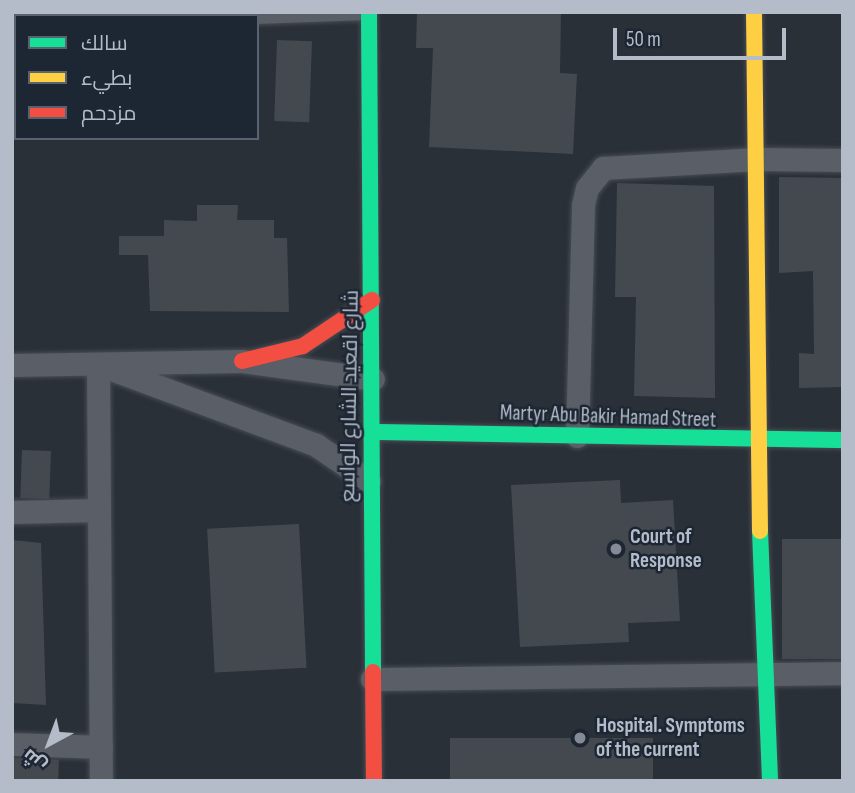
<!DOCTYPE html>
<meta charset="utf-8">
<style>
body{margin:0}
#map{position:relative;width:855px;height:793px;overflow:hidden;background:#2a3038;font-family:"Sofia Sans Condensed",Cairo,sans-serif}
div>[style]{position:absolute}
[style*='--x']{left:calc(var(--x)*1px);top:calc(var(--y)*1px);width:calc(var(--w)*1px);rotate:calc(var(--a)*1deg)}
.building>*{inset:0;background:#444950;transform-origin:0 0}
.roads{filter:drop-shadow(0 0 2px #484c53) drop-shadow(0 0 2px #484c53)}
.lane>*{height:10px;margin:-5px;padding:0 5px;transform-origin:5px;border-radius:5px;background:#5a5e66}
.street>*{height:23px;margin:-11.5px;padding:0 11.5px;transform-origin:11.5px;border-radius:11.5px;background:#5a5e66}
.fast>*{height:16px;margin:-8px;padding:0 8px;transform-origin:8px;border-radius:8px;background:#16e098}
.slow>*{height:16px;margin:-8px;padding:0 8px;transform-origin:8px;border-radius:8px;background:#ffcf43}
.jam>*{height:16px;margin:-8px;padding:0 8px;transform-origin:8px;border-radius:8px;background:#f24e42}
.dots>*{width:19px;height:19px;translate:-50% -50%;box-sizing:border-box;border:4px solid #1d2633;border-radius:50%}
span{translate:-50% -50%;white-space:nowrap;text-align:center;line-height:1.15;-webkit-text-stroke:5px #1d2633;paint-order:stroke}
.street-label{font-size:21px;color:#b4bcc9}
.poi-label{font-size:21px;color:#b4bcc9;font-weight:700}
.left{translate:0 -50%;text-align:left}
.frame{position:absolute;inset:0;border:14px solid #b4bcc9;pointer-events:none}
.legend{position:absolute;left:14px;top:14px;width:245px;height:126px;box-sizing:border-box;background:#1d2633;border:2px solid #59626f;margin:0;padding:9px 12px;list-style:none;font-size:21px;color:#b4bcc9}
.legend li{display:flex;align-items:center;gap:14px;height:35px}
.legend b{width:35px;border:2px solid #59626f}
.north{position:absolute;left:14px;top:709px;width:70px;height:70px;-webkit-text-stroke:5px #1d2633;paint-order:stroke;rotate:221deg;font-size:19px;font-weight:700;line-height:28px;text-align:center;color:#b4bcc9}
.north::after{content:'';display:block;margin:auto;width:24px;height:32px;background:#b4bcc9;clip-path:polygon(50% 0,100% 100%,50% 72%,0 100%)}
.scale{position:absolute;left:613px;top:28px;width:173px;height:32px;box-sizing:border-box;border:4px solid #b4bcc9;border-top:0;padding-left:9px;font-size:21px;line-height:24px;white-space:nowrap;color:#b4bcc9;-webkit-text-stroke:5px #1d2633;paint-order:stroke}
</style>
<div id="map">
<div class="building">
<div style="clip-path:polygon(417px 12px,561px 12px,560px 73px,577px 74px,573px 154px,429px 147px,433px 48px,416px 48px)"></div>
<div style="left:277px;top:40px;width:35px;height:81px;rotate:2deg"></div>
<div style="clip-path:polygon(779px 177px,843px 178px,843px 387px,799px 388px,799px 353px,814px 354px,813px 271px,779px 273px)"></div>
<div style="clip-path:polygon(617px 183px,714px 186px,715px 398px,634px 396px,636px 297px,615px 297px)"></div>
<div style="clip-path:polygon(197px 205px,238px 205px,237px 220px,274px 220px,274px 238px,287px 238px,289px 312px,150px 311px,148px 255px,119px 255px,119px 236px,164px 236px,164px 220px,197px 221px)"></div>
<div style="left:22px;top:450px;width:29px;height:48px;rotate:2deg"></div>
<div style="clip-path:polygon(620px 480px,621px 503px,673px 500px,680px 621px,628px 623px,629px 642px,520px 647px,511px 485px)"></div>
<div style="left:299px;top:524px;width:144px;height:92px;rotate:87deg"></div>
<div style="left:843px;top:539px;width:120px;height:61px;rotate:90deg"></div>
<div style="clip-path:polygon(12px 540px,41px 543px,46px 705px,12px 703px)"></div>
<div style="left:653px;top:738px;width:43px;height:203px;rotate:90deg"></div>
<div style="left:12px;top:758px;width:47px;height:23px;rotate:2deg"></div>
</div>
<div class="roads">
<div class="lane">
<div style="--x:257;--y:19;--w:109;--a:-2.1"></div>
<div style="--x:12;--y:28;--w:4;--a:0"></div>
</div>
<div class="street">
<div style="--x:12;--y:365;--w:230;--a:-1"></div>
<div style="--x:242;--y:361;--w:132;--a:7.8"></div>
<div style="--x:98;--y:365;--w:416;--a:89.6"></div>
<div style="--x:111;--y:369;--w:219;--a:20.3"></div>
<div style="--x:316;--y:445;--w:64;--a:34.2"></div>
<div style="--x:577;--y:436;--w:231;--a:-88.5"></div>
<div style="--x:583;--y:205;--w:17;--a:-77"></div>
<div style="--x:587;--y:188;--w:26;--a:-51"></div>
<div style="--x:603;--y:168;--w:155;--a:-3.3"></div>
<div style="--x:758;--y:159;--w:85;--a:0.7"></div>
<div style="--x:12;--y:512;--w:87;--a:-1.3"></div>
<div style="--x:372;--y:679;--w:471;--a:-0.7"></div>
<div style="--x:12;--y:744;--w:89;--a:1.9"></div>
</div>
<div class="fast">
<div style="--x:369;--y:12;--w:660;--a:89.65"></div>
<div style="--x:372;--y:432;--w:471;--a:1"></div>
<div style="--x:760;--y:531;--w:250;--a:87.7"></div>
</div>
<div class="slow">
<div style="--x:754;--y:12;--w:519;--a:89.34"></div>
</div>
<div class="jam">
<div style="--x:242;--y:361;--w:63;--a:-13.8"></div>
<div style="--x:303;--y:346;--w:83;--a:-33.7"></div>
<div style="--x:373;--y:672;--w:109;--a:89.5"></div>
</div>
</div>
<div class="dots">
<div style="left:616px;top:549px;background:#848b96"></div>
<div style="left:580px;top:738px;background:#848b96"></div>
</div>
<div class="street-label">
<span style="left:350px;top:396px;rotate:-89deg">شارع اقعيد الشارع الواسع</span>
<span style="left:608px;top:417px;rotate:2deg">Martyr Abu Bakir Hamad Street</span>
</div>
<div class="poi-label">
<span class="left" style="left:630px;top:549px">Court of<br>Response</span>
<span class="left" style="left:596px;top:738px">Hospital. Symptoms<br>of the current</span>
</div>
<div class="frame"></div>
<ul class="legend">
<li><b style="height:9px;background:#16e098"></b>سالك</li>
<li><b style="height:9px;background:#ffcf43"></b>بطيء</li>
<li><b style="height:9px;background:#f24e42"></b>مزدحم</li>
</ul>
<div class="north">ش</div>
<div class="scale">50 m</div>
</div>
